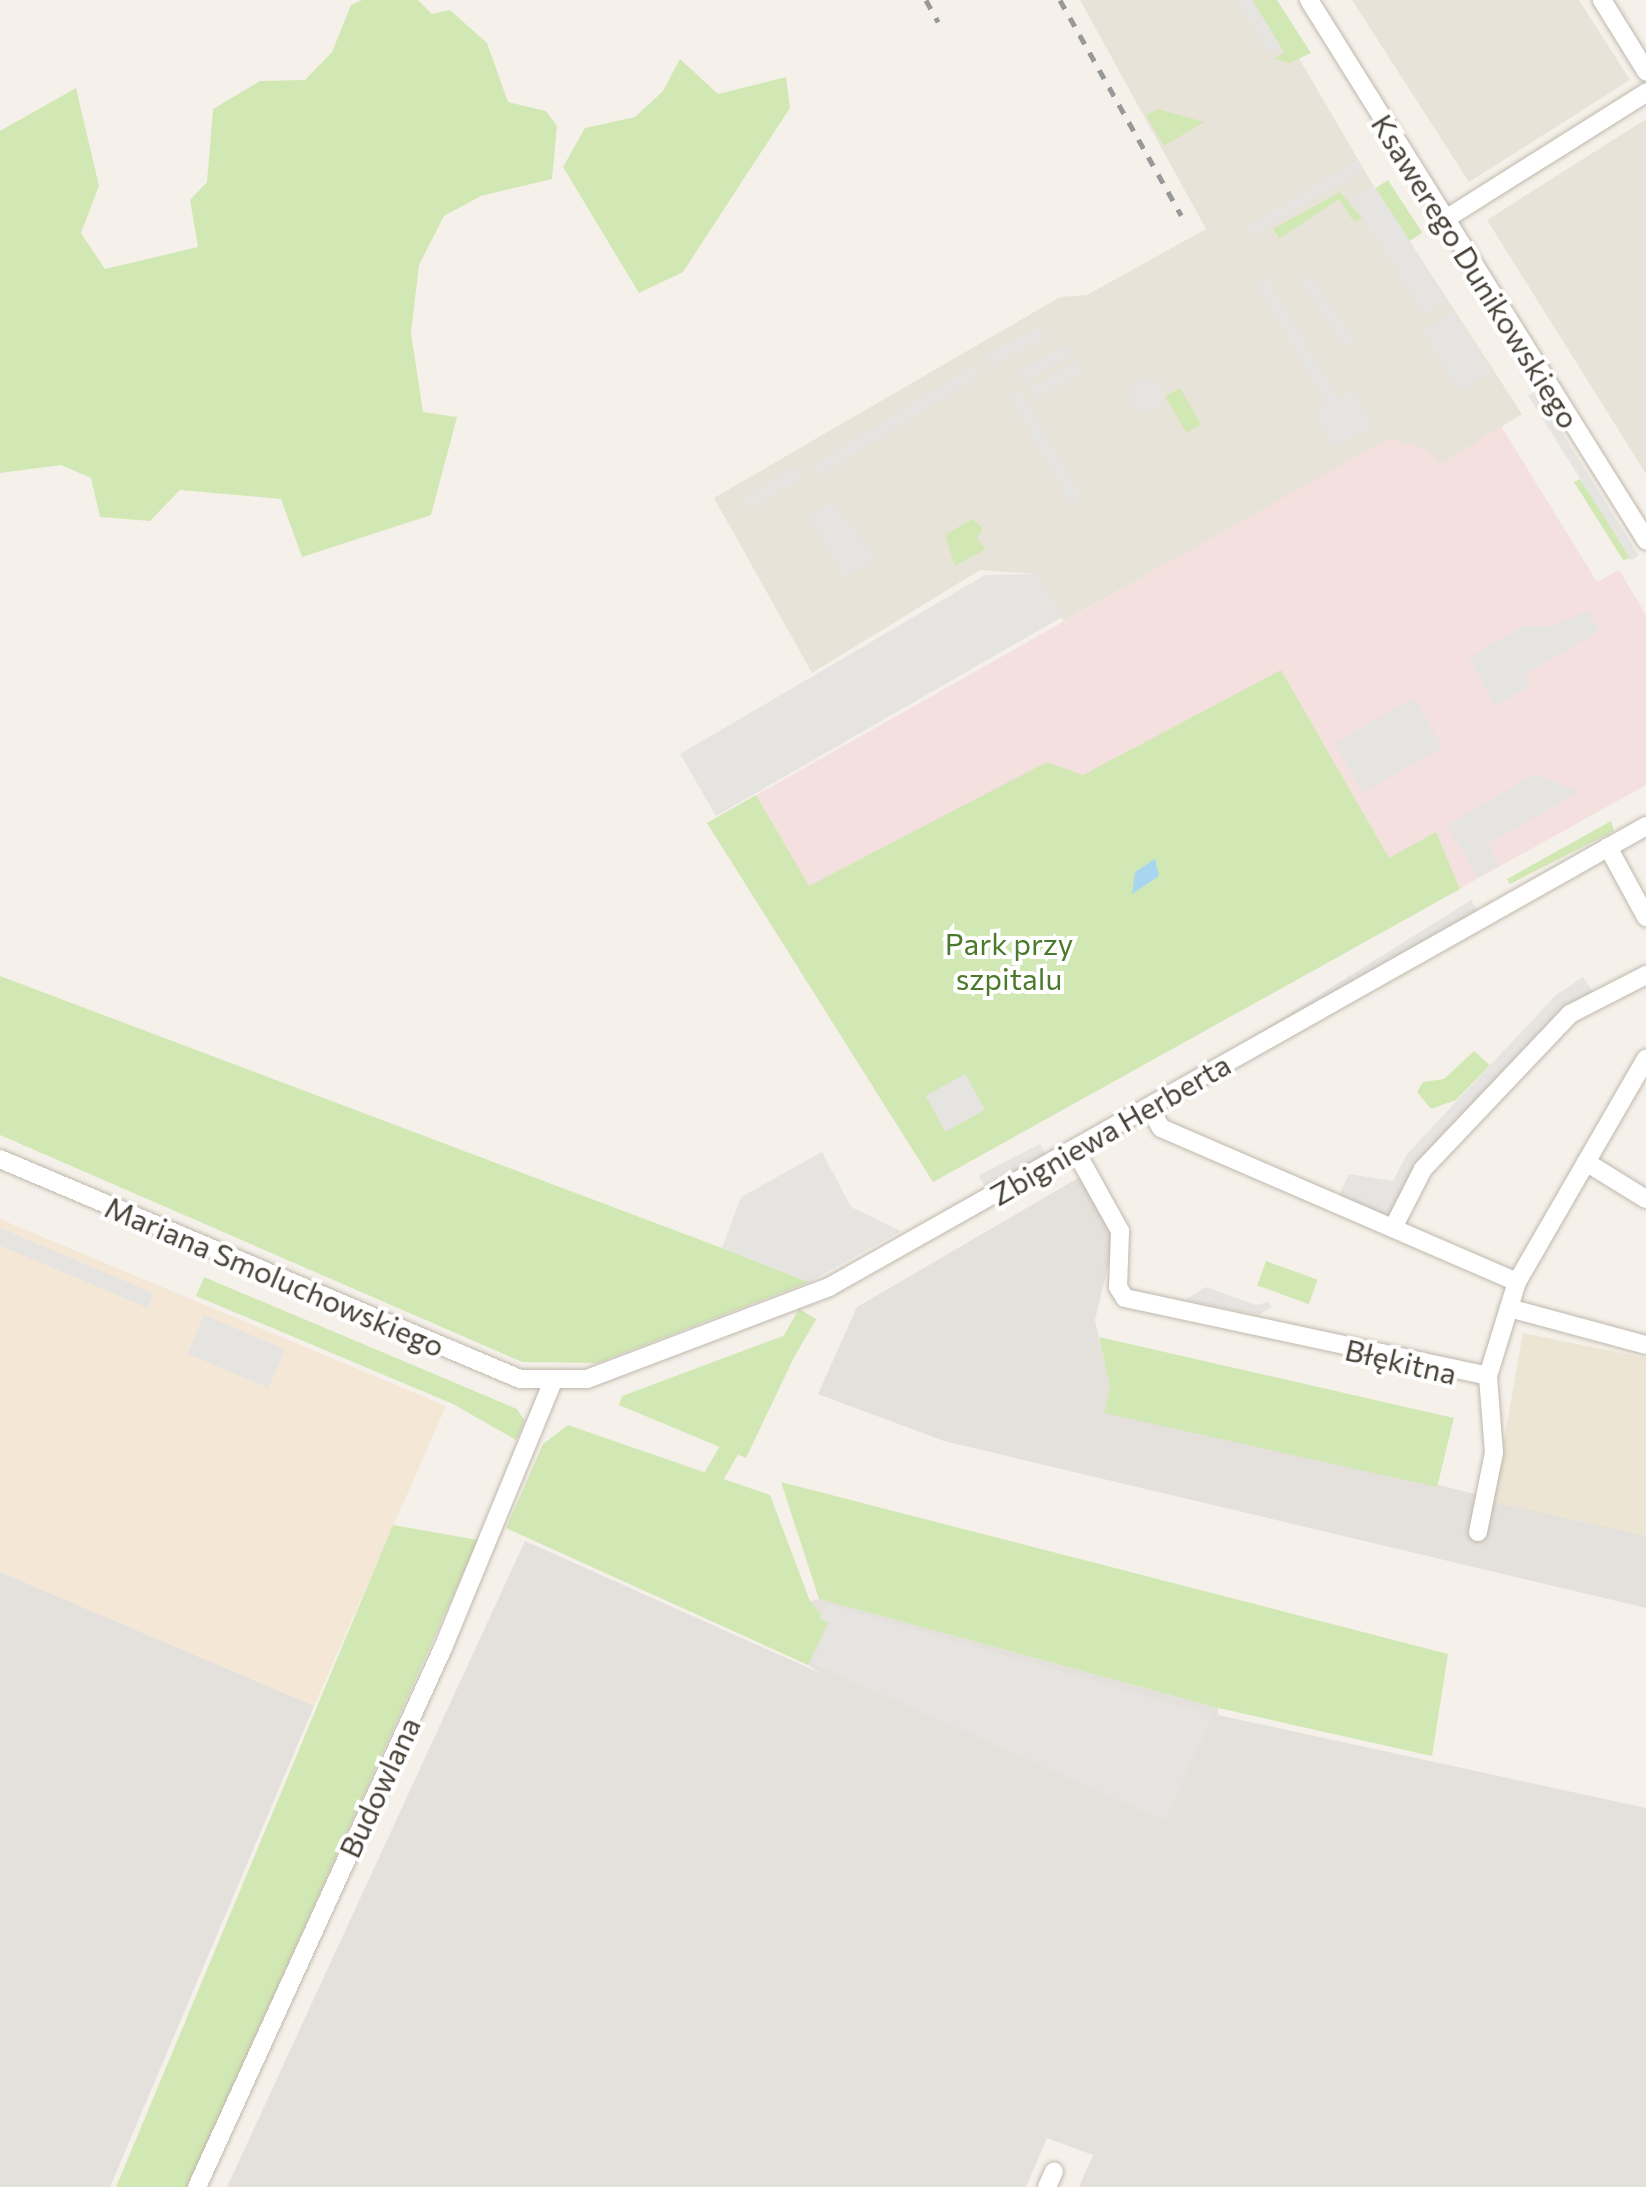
<!DOCTYPE html>
<meta charset="utf-8">
<style>
body{margin:0}
#map{position:relative;width:1646px;height:2187px;overflow:hidden;background:#f5f1ea;font-family:Commissioner,sans-serif}
div>[style]{position:absolute}
[style*='--x']{left:calc(var(--x)*1px);top:calc(var(--y)*1px);width:calc(var(--w)*1px);rotate:calc(var(--a)*1deg)}
.residential>*{inset:0;background:#e8e3d8}
.commercial>*{inset:0;background:#f5e7d6}
.industrial>*{inset:0;background:#e4e0db}
.education>*{inset:0;background:#ede5d4}
.medical>*{inset:0;background:#f4e0de}
.green>*{inset:0;background:#d2e8b4;transform-origin:0 0}
.parking>*{inset:0;background:#e6e4e1;transform-origin:0 0}
.round{border-radius:50%}
.water>*{inset:0;background:#a8d5ef}
.roads{filter:drop-shadow(0 0 2px #c0b8ad) drop-shadow(0 0 2px #c0b8ad)}
.minor>*{height:18px;margin:-9px;padding:0 9px;transform-origin:9px;border-radius:9px;background:#fff}
.rail>*{height:5px;margin-top:-2.5px;transform-origin:0;background:repeating-linear-gradient(90deg,#989898 0 10px,transparent 0 20px)}
span{translate:-50% -50%;white-space:nowrap;text-align:center;line-height:1.15;-webkit-text-stroke:8px #fff;paint-order:stroke}
.street-label{font-size:30px;color:#484238}
.park-label{font-size:30px;color:#4c7a2c}
</style>
<div id="map">
<div class="residential">
<div style="clip-path:polygon(1080px 0,1265px 0,1373px 185px,1522px 414px,1440px 465px,1389px 439px,1064px 621px,1036px 574px,980px 570px,812px 673px,714px 498px,1060px 297px,1087px 295px,1206px 229px)"></div>
<div style="clip-path:polygon(1352px 0,1579px 0,1630px 80px,1469px 182px)"></div>
<div style="clip-path:polygon(1646px 119px,1646px 474px,1487px 220px)"></div>
</div>
<div class="commercial">
<div style="clip-path:polygon(0 1219px,446px 1406px,314px 1706px,0 1572px)"></div>
</div>
<div class="industrial">
<div style="clip-path:polygon(1083px 1175px,1116px 1233px,1095px 1320px,1110px 1388px,1377px 1470px,1646px 1536px,1646px 1608px,944px 1441px,818px 1394px,857px 1307px)"></div>
<div style="clip-path:polygon(525px 1541px,820px 1673px,808px 1665px,827px 1623px,810px 1601px,819px 1599px,1218px 1708px,1218px 1715px,1646px 1808px,1646px 2187px,1079px 2187px,1093px 2155px,1047px 2138px,1026px 2187px,227px 2187px)"></div>
<div style="clip-path:polygon(0 1572px,314px 1706px,110px 2187px,0 2187px)"></div>
</div>
<div class="education">
<div style="clip-path:polygon(1523px 1333px,1646px 1358px,1646px 1536px,1493px 1502px)"></div>
</div>
<div class="medical">
<div style="clip-path:polygon(1501px 426px,1597px 582px,1619px 570px,1646px 615px,1646px 785px,933px 1182px,707px 823px,1389px 438px,1428px 450px,1440px 465px)"></div>
</div>
<div class="green">
<div style="clip-path:polygon(362px 0,418px 0,432px 14px,450px 10px,487px 43px,508px 102px,546px 111px,557px 126px,552px 179px,481px 196px,444px 216px,419px 265px,411px 333px,423px 412px,457px 417px,431px 515px,302px 557px,281px 499px,180px 490px,150px 521px,100px 517px,91px 478px,61px 465px,0 473px,0 131px,76px 88px,99px 186px,81px 233px,105px 269px,198px 247px,190px 200px,207px 182px,213px 109px,260px 81px,305px 80px,332px 52px,351px 5px)"></div>
<div style="clip-path:polygon(1252px 0,1277px 0,1311px 53px,1289px 63px,1275px 59px,1284px 52px)"></div>
<div style="clip-path:polygon(680px 59px,718px 94px,786px 77px,790px 108px,683px 272px,639px 293px,563px 167px,585px 128px,635px 117px,663px 91px)"></div>
<div style="clip-path:polygon(1158px 109px,1204px 122px,1164px 146px,1146px 115px)"></div>
<div style="left:1388px;top:180px;width:63px;height:15px;rotate:57deg"></div>
<div style="clip-path:polygon(1340px 192px,1362px 218px,1354px 222px,1339px 199px,1279px 239px,1273px 229px)"></div>
<div style="left:1180px;top:388px;width:42px;height:17px;rotate:60deg"></div>
<div style="clip-path:polygon(1580px 479px,1631px 558px,1623px 560px,1574px 482px)"></div>
<div style="clip-path:polygon(972px 519px,983px 528px,977px 539px,986px 549px,955px 566px,945px 535px)"></div>
<div style="clip-path:polygon(1281px 670px,1389px 858px,1436px 832px,1460px 889px,933px 1182px,707px 823px,756px 795px,809px 886px,1047px 762px,1083px 775px)"></div>
<div style="clip-path:polygon(1611px 821px,1614px 831px,1510px 884px,1507px 879px)"></div>
<div style="clip-path:polygon(0 976px,722px 1248px,809px 1282px,597px 1363px,522px 1362px,0 1135px)"></div>
<div style="clip-path:polygon(1474px 1051px,1490px 1065px,1456px 1100px,1431px 1109px,1417px 1092px,1423px 1082px,1444px 1079px)"></div>
<div style="left:1266px;top:1261px;width:55px;height:26px;rotate:20deg"></div>
<div style="clip-path:polygon(204px 1277px,517px 1409px,525px 1421px,516px 1440px,453px 1404px,196px 1296px)"></div>
<div style="left:799px;top:1309px;width:20px;height:195px;rotate:30deg"></div>
<div style="clip-path:polygon(799px 1330px,807px 1330px,746px 1458px,619px 1405px,622px 1396px)"></div>
<div style="clip-path:polygon(1099px 1337px,1454px 1418px,1437px 1487px,1104px 1413px,1110px 1388px)"></div>
<div style="clip-path:polygon(568px 1425px,770px 1495px,810px 1601px,828px 1623px,808px 1665px,506px 1528px,543px 1444px)"></div>
<div style="clip-path:polygon(781px 1482px,1448px 1654px,1432px 1756px,1218px 1708px,819px 1599px)"></div>
<div style="clip-path:polygon(393px 1525px,478px 1540px,188px 2187px,116px 2187px)"></div>
</div>
<div class="parking">
<div style="clip-path:polygon(1236px 0,1252px 0,1280px 45px,1268px 53px)"></div>
<div style="left:1357px;top:160px;width:12px;height:129px;rotate:59deg"></div>
<div style="left:1373px;top:185px;width:137px;height:27px;rotate:57deg"></div>
<div style="left:1309px;top:275px;width:79px;height:11px;rotate:55deg"></div>
<div style="clip-path:polygon(1267px 276px,1338px 398px,1353px 390px,1373px 426px,1335px 448px,1314px 413px,1327px 405px,1256px 283px)"></div>
<div style="left:1453px;top:311px;width:72px;height:37px;rotate:58deg"></div>
<div style="left:1039px;top:327px;width:13px;height:61px;rotate:63deg"></div>
<div style="left:1067px;top:344px;width:13px;height:56px;rotate:61deg"></div>
<div style="left:1078px;top:361px;width:13px;height:56px;rotate:61deg"></div>
<div style="left:973px;top:365px;width:13px;height:189px;rotate:58deg"></div>
<div class="round" style="left:1130px;top:378px;width:34px;height:34px"></div>
<div style="left:1020px;top:390px;width:125px;height:13px;rotate:60deg"></div>
<div style="left:1536px;top:391px;width:194px;height:9px;rotate:58deg"></div>
<div style="left:796px;top:467px;width:14px;height:61px;rotate:60deg"></div>
<div style="clip-path:polygon(831px 502px,878px 558px,844px 578px,808px 515px)"></div>
<div style="clip-path:polygon(1036px 574px,1062px 617px,716px 816px,680px 754px,985px 575px)"></div>
<div style="clip-path:polygon(1588px 611px,1600px 631px,1526px 674px,1530px 686px,1495px 706px,1469px 658px,1524px 626px,1550px 626px)"></div>
<div style="left:1415px;top:698px;width:57px;height:92px;rotate:61deg"></div>
<div style="clip-path:polygon(1535px 774px,1579px 792px,1488px 844px,1499px 864px,1478px 878px,1447px 825px)"></div>
<div style="left:1471px;top:900px;width:15px;height:293px;rotate:58deg"></div>
<div style="clip-path:polygon(1583px 977px,1597px 997px,1423px 1169px,1393px 1228px,1335px 1203px,1349px 1174px,1393px 1181px,1407px 1154px,1556px 995px)"></div>
<div style="left:965px;top:1074px;width:41px;height:45px;rotate:61deg"></div>
<div style="left:1040px;top:1144px;width:13px;height:69px;rotate:63deg"></div>
<div style="clip-path:polygon(822px 1152px,851px 1207px,901px 1231px,809px 1282px,722px 1248px,741px 1197px)"></div>
<div style="left:0;top:1228px;width:167px;height:16px;rotate:23deg"></div>
<div style="clip-path:polygon(1206px 1287px,1256px 1305px,1268px 1302px,1272px 1307px,1259px 1315px,1185px 1300px)"></div>
<div style="left:204px;top:1315px;width:88px;height:42px;rotate:23deg"></div>
<div style="clip-path:polygon(827px 1604px,1213px 1715px,1165px 1821px,811px 1663px,830px 1623px,819px 1618px)"></div>
</div>
<div class="water">
<div style="clip-path:polygon(1155px 859px,1159px 876px,1132px 894px,1135px 872px)"></div>
</div>
<div class="roads">
<div class="minor">
<div style="--x:1309;--y:0;--w:637;--a:58.03"></div>
<div style="--x:1602;--y:0;--w:84;--a:58.2"></div>
<div style="--x:1444;--y:220;--w:239;--a:-32.2"></div>
<div style="--x:1608;--y:847;--w:80;--a:61.5"></div>
<div style="--x:1149;--y:1107;--w:24;--a:60"></div>
<div style="--x:1161;--y:1128;--w:388;--a:23.4"></div>
<div style="--x:1075;--y:1150;--w:93;--a:60.9"></div>
<div style="--x:1120;--y:1231;--w:56;--a:92"></div>
<div style="--x:1118;--y:1287;--w:13;--a:58"></div>
<div style="--x:1125;--y:1298;--w:371;--a:12.1"></div>
<div style="--x:1488;--y:1376;--w:98;--a:-72.9"></div>
<div style="--x:1517;--y:1282;--w:258;--a:-60"></div>
<div style="--x:0;--y:1159;--w:565;--a:22.93"></div>
<div style="--x:520;--y:1379;--w:67;--a:0"></div>
<div style="--x:587;--y:1379;--w:259;--a:-20.8"></div>
<div style="--x:829;--y:1287;--w:938;--a:-29.43"></div>
<div style="--x:1586;--y:1162;--w:70;--a:31.7"></div>
<div style="--x:1393;--y:1228;--w:66;--a:-63"></div>
<div style="--x:1423;--y:1169;--w:214;--a:-46.5"></div>
<div style="--x:1570;--y:1014;--w:85;--a:-27.2"></div>
<div style="--x:1509;--y:1308;--w:142;--a:15.1"></div>
<div style="--x:1478;--y:1532;--w:81;--a:-78.6"></div>
<div style="--x:1494;--y:1453;--w:77;--a:-94.5"></div>
<div style="--x:197;--y:2187;--w:592;--a:-65.47"></div>
<div style="--x:443;--y:1648;--w:286;--a:-67.6"></div>
<div style="--x:1047;--y:2187;--w:17;--a:-66"></div>
</div>
</div>
<div class="rail">
<div style="--x:926;--y:0;--w:25;--a:61"></div>
<div style="--x:1060;--y:0;--w:247;--a:60.6"></div>
</div>
<div class="street-label">
<span style="left:1476px;top:271px;rotate:58deg">Ksawerego Dunikowskiego</span>
<span style="left:1110px;top:1129px;rotate:-30deg">Zbigniewa Herberta</span>
<span style="left:275px;top:1276px;rotate:23deg">Mariana Smoluchowskiego</span>
<span style="left:1401px;top:1361px;rotate:13deg">Błękitna</span>
<span style="left:379px;top:1787px;rotate:-65deg">Budowlana</span>
</div>
<div class="park-label">
<span style="left:1009px;top:960px">Park przy<br>szpitalu</span>
</div>
</div>
